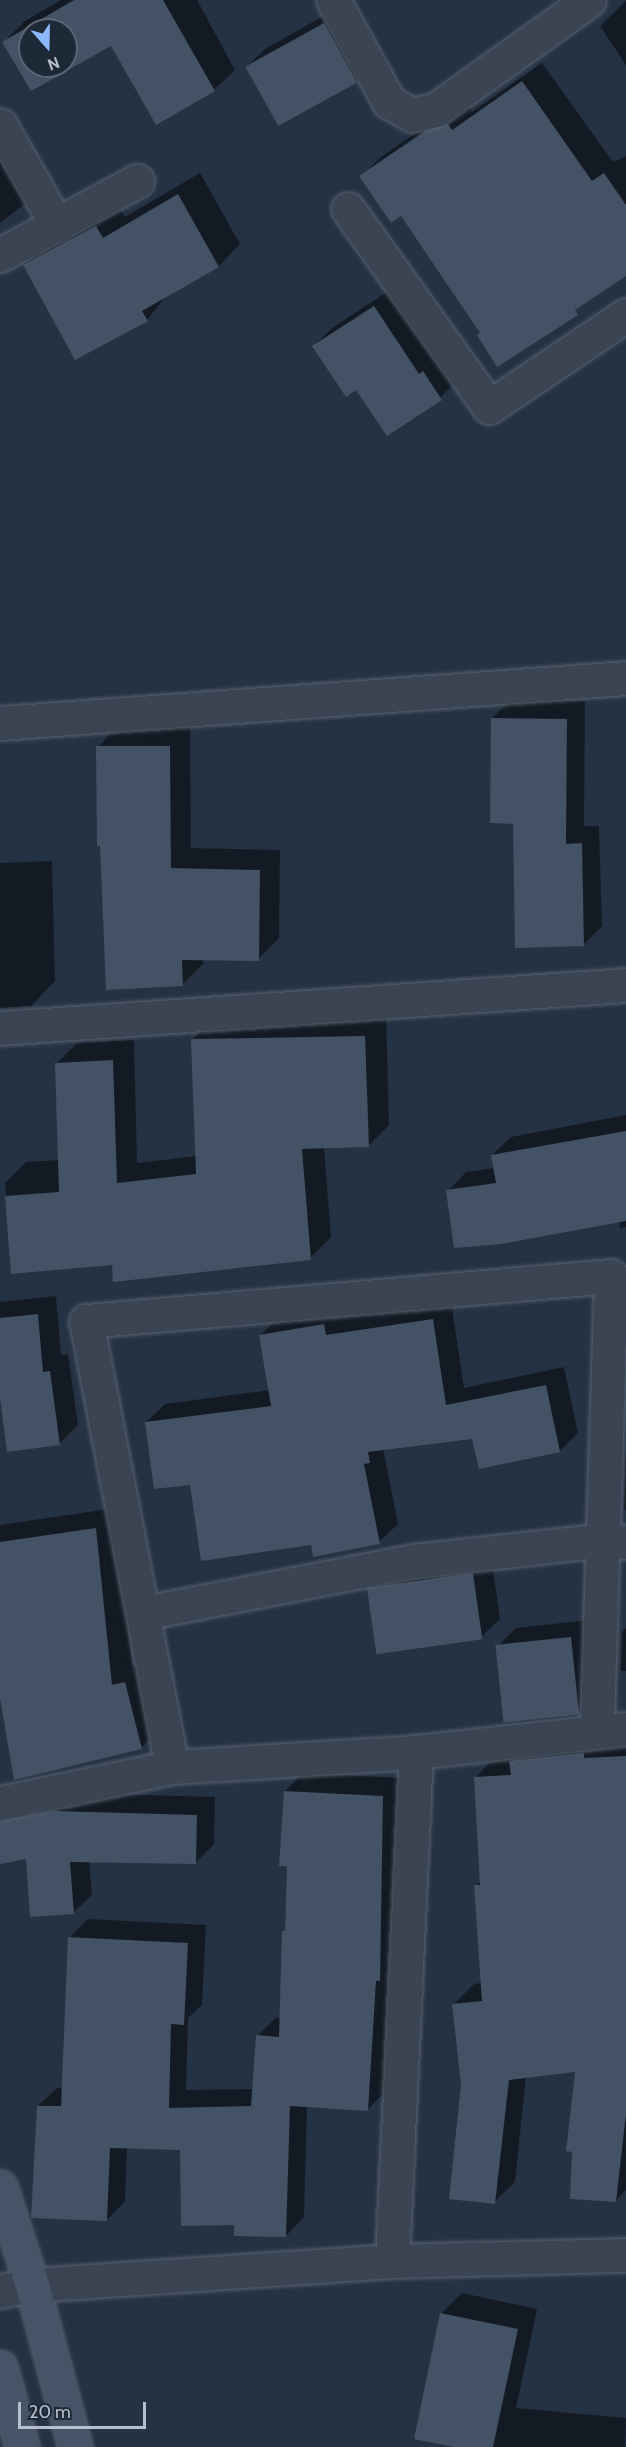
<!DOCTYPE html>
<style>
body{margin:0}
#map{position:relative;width:626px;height:2447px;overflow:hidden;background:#253243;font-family:Cabin,sans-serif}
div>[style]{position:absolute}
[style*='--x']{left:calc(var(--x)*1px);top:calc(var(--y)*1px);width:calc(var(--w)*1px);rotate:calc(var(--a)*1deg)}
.shadow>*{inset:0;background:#0007}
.building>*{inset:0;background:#445265;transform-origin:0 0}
.roads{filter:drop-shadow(0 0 2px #586270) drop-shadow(0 0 2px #586270)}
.street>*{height:33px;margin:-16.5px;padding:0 16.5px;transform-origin:16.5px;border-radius:16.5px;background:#3a4453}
.secondary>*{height:33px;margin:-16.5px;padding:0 16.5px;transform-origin:16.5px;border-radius:16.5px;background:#475366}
span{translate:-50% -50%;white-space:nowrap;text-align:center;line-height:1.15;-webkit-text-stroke:4.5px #1e2938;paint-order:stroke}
.north{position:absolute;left:18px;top:18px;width:60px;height:60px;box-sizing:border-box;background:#1e2938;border:2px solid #5b6573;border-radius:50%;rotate:160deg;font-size:16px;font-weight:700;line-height:24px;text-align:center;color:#b7bfcc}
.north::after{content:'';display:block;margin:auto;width:21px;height:27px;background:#8cb8fd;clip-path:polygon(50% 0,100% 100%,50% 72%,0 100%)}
.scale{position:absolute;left:18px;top:2402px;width:128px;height:27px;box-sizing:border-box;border:3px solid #b7bfcc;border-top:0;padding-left:8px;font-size:18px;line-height:21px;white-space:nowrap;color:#b7bfcc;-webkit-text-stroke:4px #1e2938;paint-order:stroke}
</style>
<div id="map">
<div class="shadow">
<div style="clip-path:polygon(evenodd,61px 0,197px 0,235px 70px,214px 90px,112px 44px,32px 89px,4px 42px,25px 21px,61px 0,30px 30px,66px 30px,66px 66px,30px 66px,30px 30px)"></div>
<div style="clip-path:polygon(626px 1px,626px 65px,600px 26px)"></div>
<div style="clip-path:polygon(343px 5px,374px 63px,356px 82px,247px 67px,265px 49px)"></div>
<div style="clip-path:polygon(542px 63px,613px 162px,626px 156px,626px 274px,481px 332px,401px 214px,361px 177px,381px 157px,446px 112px,468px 105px,472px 112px)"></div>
<div style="clip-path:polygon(0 138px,31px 199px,0 223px)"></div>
<div style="clip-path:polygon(200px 173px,240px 244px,219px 266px,167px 295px,147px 320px,25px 265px,47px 243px,118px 205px,125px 217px)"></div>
<div style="clip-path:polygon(393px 288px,458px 379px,440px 398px,314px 346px,332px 328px)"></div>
<div style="clip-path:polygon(511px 700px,585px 701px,584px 826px,599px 826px,602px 926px,583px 945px,514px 822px,492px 718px)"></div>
<div style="clip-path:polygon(118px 726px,190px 726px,191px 848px,280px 850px,279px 938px,258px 959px,203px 959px,203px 964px,182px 985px,98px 747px)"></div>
<div style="clip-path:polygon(52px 861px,55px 981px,31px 1006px,0 1008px,0 863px)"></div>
<div style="clip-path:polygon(386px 1015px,389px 1125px,368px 1146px,324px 1147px,331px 1237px,310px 1258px,113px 1263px,12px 1272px,5px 1183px,26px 1162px,59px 1160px,56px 1064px,77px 1043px,134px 1040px,137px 1163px,197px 1156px,193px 1039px,214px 1018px)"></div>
<div style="clip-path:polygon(626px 1115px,626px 1227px,620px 1228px,619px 1221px,448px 1191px,466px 1172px,495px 1168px,492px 1155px,511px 1137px)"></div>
<div style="clip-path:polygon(56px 1296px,61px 1355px,68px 1354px,78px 1425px,59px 1444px,0 1386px,0 1302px)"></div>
<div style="clip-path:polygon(451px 1301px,464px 1388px,564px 1367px,578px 1433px,560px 1451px,474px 1438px,383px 1448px,398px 1524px,379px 1542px,312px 1543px,192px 1483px,146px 1422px,165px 1404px,270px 1390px,260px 1336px,279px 1317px,342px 1307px,344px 1317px)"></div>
<div style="clip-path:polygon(626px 1447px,626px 1510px,624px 1510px)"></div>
<div style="clip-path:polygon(116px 1508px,132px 1666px,146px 1663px,162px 1727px,141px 1748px,0 1695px,0 1525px)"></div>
<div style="clip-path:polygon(491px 1556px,500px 1619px,481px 1637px,368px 1590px,386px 1571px)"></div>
<div style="clip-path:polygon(599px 1619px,596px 1695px,578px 1714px,498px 1646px,516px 1628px)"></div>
<div style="clip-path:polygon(626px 1628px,626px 1671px,621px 1671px,622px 1632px)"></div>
<div style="clip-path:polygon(626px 1737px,626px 2190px,615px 2201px,577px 2071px,526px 2076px,515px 2182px,494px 2202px,463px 2085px,454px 2004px,474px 1984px,482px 1983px,476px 1886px,482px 1880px,475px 1778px,495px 1757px)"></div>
<div style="clip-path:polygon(303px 1773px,401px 1778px,386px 2091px,367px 2110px,307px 2106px,304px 2217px,286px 2236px,236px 2224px,181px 2148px,127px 2147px,125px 2201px,107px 2220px,38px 2106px,57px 2088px,63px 2088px,70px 1937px,88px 1919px,206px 1925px,202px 2005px,188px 2018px,186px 2090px,254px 2089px,257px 2036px,276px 2018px,281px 2018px,288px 1865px,285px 1791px)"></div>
<div style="clip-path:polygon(72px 1793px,215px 1797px,214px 1844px,196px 1862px,89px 1861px,92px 1895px,73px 1913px,28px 1857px,0 1863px,0 1805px)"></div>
<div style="clip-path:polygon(462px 2293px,537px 2309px,516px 2408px,626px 2418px,625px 2447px,461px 2447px,415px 2438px,442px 2313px)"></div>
</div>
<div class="building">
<div style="clip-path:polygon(evenodd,74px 0,163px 0,215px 91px,156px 125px,111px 46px,31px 91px,2px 42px,74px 0,30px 30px,66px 30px,66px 66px,30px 66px,30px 30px)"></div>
<div style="left:324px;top:23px;width:68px;height:90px;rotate:61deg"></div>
<div style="clip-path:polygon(522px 81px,592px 181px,604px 173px,626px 205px,626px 276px,575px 310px,578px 315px,497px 367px,477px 335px,480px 333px,401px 216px,391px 223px,359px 176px,425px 131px,448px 124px,452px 130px)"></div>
<div style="clip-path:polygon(178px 194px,219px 267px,142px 311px,148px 321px,75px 360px,23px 265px,96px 226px,103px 238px)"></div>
<div style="clip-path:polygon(374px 306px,419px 374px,423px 371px,442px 400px,387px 436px,356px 390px,346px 397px,312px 346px)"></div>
<div style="clip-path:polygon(491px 718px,567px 719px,566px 844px,582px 843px,584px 946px,515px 948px,513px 824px,490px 823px)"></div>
<div style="clip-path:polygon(96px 746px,170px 746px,171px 868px,260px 870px,259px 961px,182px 960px,183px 986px,106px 990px,100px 846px,97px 846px)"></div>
<div style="clip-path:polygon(365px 1036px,369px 1147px,302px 1149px,311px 1260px,113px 1282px,112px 1265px,11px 1274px,5px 1196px,59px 1192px,55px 1063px,113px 1060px,117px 1183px,196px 1174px,191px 1039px)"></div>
<div style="clip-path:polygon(626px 1131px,626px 1221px,501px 1244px,454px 1248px,446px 1190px,496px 1183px,491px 1155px)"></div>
<div style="clip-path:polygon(38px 1314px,43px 1372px,50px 1371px,60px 1445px,7px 1452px,0 1398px,0 1318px)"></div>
<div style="clip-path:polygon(433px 1319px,446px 1405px,546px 1385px,560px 1452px,479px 1469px,472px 1439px,368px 1452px,370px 1463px,364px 1464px,380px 1544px,313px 1557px,311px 1545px,201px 1561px,190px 1485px,154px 1489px,145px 1422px,271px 1406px,259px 1335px,324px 1324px,326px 1335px)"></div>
<div style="clip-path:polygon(96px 1528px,112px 1685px,125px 1682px,142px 1749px,14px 1780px,0 1698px,0 1542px)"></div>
<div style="left:473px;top:1573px;width:67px;height:107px;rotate:82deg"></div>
<div style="left:571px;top:1637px;width:78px;height:76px;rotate:84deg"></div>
<div style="clip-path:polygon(584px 1753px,584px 1758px,626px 1756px,626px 2114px,616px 2202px,570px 2199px,572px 2152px,566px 2151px,575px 2072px,509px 2080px,495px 2204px,449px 2199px,461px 2085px,452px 2004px,482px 2001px,474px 1885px,480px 1885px,474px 1777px,511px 1775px,509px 1761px)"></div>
<div style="clip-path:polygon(284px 1791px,383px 1796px,380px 1981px,376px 1981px,368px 2111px,290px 2106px,286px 2237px,234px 2236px,234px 2225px,181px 2226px,180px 2150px,110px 2148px,107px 2221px,31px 2218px,37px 2106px,61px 2106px,68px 1937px,188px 1943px,184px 2025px,171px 2024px,169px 2108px,251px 2106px,256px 2035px,279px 2037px,282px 1931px,285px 1931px,287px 1866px,279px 1866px)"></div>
<div style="clip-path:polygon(53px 1811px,197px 1815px,196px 1864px,70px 1862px,74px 1914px,30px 1917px,26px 1859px,0 1864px,0 1821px)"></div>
<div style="clip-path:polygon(440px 2313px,518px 2329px,493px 2447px,454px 2447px,414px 2439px)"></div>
</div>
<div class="roads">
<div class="street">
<div style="--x:333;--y:0;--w:116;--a:61.2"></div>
<div style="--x:389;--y:102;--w:26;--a:29"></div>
<div style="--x:412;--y:115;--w:24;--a:-12"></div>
<div style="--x:435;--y:110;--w:189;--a:-35.5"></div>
<div style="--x:0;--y:125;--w:115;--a:60.3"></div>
<div style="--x:348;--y:209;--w:243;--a:54.5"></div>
<div style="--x:489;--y:407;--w:165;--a:-33.9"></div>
<div style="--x:0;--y:255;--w:156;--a:-28.4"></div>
<div style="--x:0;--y:723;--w:628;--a:-4.11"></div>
<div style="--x:0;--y:1028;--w:627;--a:-3.93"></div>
<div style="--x:143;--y:1613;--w:276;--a:-10.9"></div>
<div style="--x:414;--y:1561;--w:190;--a:-6.3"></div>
<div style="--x:603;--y:1540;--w:23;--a:5"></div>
<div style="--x:172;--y:1767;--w:454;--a:-100.9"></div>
<div style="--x:86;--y:1321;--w:527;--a:-4.9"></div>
<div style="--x:611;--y:1276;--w:456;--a:91.8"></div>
<div style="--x:0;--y:1803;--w:176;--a:-11.8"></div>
<div style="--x:172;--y:1767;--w:244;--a:-3.5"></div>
<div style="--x:416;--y:1752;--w:211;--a:-6.3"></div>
<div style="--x:392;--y:2261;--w:510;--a:-87.3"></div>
<div style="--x:0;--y:2291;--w:33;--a:-11"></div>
<div style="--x:32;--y:2285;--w:361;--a:-3.8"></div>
<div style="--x:392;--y:2261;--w:234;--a:-1.5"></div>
</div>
<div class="secondary">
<div style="--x:0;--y:2187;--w:103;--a:71.9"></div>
<div style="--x:32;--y:2285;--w:168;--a:75.1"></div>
<div style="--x:0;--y:2367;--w:83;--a:74.6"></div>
</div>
</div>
<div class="north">N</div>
<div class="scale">20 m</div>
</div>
